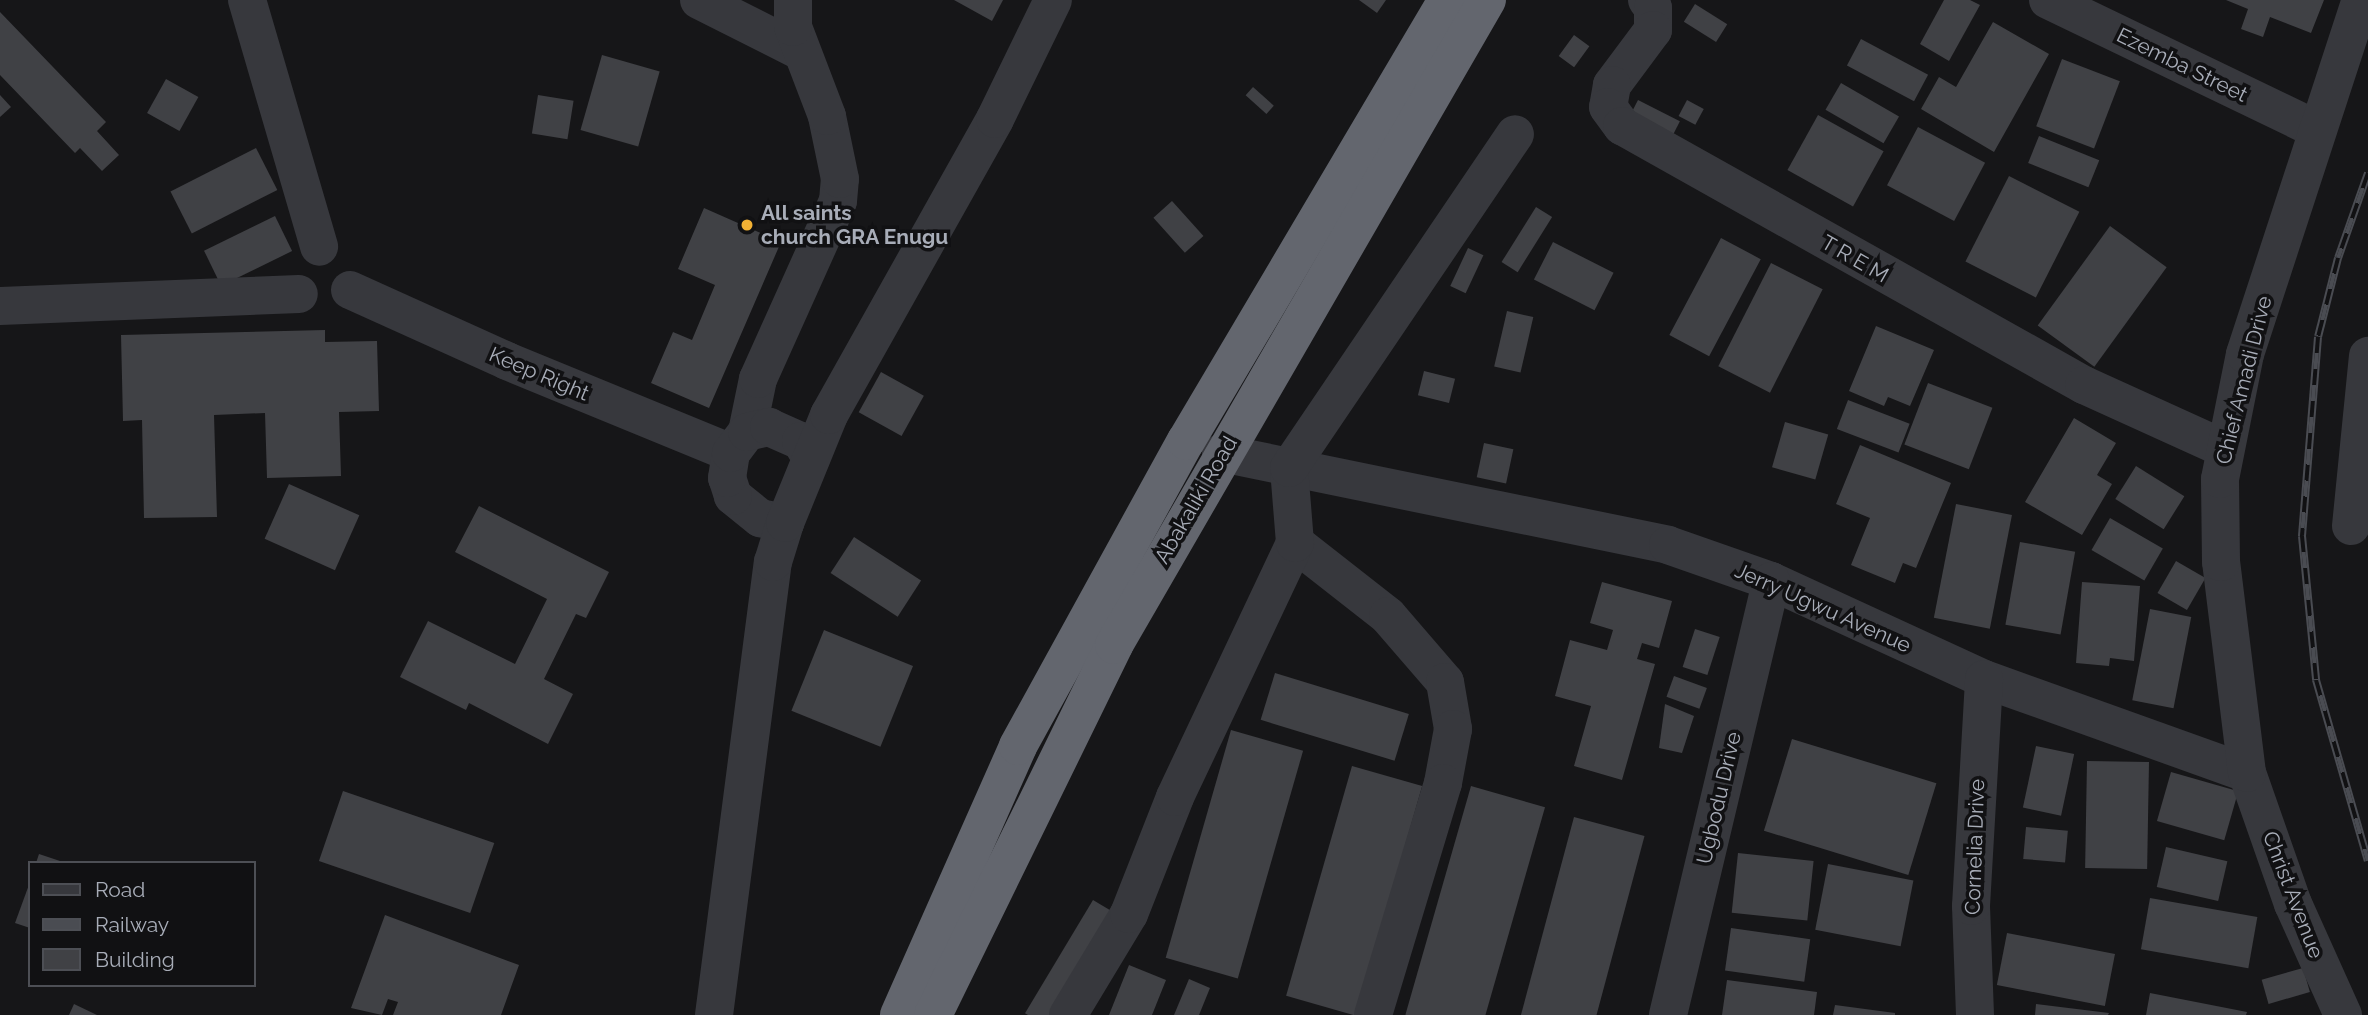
<!DOCTYPE html>
<style>
body{margin:0}
#map{position:relative;width:2368px;height:1015px;overflow:hidden;background:#161618;font-family:Raleway,sans-serif}
div>[style]{position:absolute}
[style*='--x']{left:calc(var(--x)*1px);top:calc(var(--y)*1px);width:calc(var(--w)*1px);rotate:calc(var(--a)*1deg)}
.building>*{inset:0;background:#404145;transform-origin:0 0}
.minor>*{height:38px;margin:-19px;padding:0 19px;transform-origin:19px;border-radius:19px;background:#37383d}
.highway>*{height:38px;margin:-19px;padding:0 19px;transform-origin:19px;border-radius:19px;background:#63666e}
.rail>*{height:8px;margin-top:-4px;transform-origin:0;background:repeating-linear-gradient(90deg,#111113 0 16px,#4a4c52 0 32px);box-sizing:border-box;border-block:2px solid #4a4c52}
.dots>*{width:19px;height:19px;translate:-50% -50%;box-sizing:border-box;border:4px solid #111113;border-radius:50%}
span{translate:-50% -50%;white-space:nowrap;text-align:center;line-height:1.15;-webkit-text-stroke:7px #111113;paint-order:stroke}
.street-label{font-size:21px;color:#a8adb8}
.poi-label{font-size:21px;color:#a8adb8;font-weight:700}
.left{translate:0 -50%;text-align:left}
.legend{position:absolute;left:28px;top:861px;width:228px;height:126px;box-sizing:border-box;background:#111113;border:2px solid #4d4f55;margin:0;padding:9px 12px;list-style:none;font-size:21px;color:#a8adb8}
.legend li{display:flex;align-items:center;gap:14px;height:35px}
.legend b{width:35px;border:2px solid #4d4f55}
</style>
<div id="map">
<div class="building">
<div style="clip-path:polygon(954px 0,1003px 0,992px 21px)"></div>
<div style="clip-path:polygon(1359px 0,1386px 0,1377px 13px)"></div>
<div style="clip-path:polygon(1944px 0,1970px 0,1980px 5px,1949px 61px,1920px 44px)"></div>
<div style="clip-path:polygon(2226px 0,2324px 0,2311px 33px,2270px 17px,2263px 37px,2241px 29px,2248px 9px)"></div>
<div style="left:1695px;top:4px;width:38px;height:21px;rotate:32deg"></div>
<div style="clip-path:polygon(0 12px,106px 122px,97px 131px,119px 155px,102px 171px,80px 148px,75px 153px,0 75px)"></div>
<div style="clip-path:polygon(1993px 22px,2049px 54px,1994px 152px,1921px 109px,1939px 77px,1956px 87px)"></div>
<div style="left:1574px;top:35px;width:19px;height:26px;rotate:36deg"></div>
<div style="left:1861px;top:39px;width:76px;height:30px;rotate:28deg"></div>
<div style="left:602px;top:55px;width:60px;height:78px;rotate:16deg"></div>
<div style="left:2062px;top:59px;width:62px;height:72px;rotate:21deg"></div>
<div style="left:166px;top:79px;width:37px;height:39px;rotate:29deg"></div>
<div style="left:1841px;top:83px;width:67px;height:31px;rotate:30deg"></div>
<div style="left:1253px;top:87px;width:28px;height:11px;rotate:42deg"></div>
<div style="clip-path:polygon(0 95px,11px 107px,0 117px)"></div>
<div style="left:538px;top:95px;width:36px;height:39px;rotate:9deg"></div>
<div style="left:1638px;top:100px;width:47px;height:22px;rotate:27deg"></div>
<div style="left:1687px;top:100px;width:19px;height:18px;rotate:28deg"></div>
<div style="left:1818px;top:115px;width:75px;height:63px;rotate:29deg"></div>
<div style="left:1918px;top:127px;width:76px;height:66px;rotate:28deg"></div>
<div style="left:2039px;top:136px;width:65px;height:29px;rotate:22deg"></div>
<div style="left:256px;top:148px;width:47px;height:96px;rotate:63deg"></div>
<div style="left:2009px;top:176px;width:79px;height:96px;rotate:27deg"></div>
<div style="left:1172px;top:201px;width:47px;height:25px;rotate:48deg"></div>
<div style="left:1536px;top:207px;width:19px;height:65px;rotate:32deg"></div>
<div style="clip-path:polygon(704px 208px,781px 242px,709px 408px,651px 383px,673px 332px,692px 340px,715px 285px,678px 269px)"></div>
<div style="left:275px;top:216px;width:39px;height:79px;rotate:64deg"></div>
<div style="left:2110px;top:226px;width:70px;height:123px;rotate:36deg"></div>
<div style="left:1721px;top:238px;width:45px;height:110px;rotate:28deg"></div>
<div style="left:1553px;top:242px;width:68px;height:42px;rotate:27deg"></div>
<div style="left:1468px;top:248px;width:17px;height:42px;rotate:25deg"></div>
<div style="left:1771px;top:263px;width:58px;height:116px;rotate:27deg"></div>
<div style="left:1507px;top:311px;width:27px;height:57px;rotate:13deg"></div>
<div style="clip-path:polygon(1876px 326px,1934px 350px,1910px 406px,1888px 397px,1884px 406px,1849px 391px)"></div>
<div style="clip-path:polygon(325px 330px,325px 342px,377px 341px,379px 411px,339px 412px,341px 476px,267px 478px,265px 413px,214px 415px,217px 517px,144px 518px,142px 420px,123px 421px,121px 335px)"></div>
<div style="left:1424px;top:371px;width:32px;height:25px;rotate:14deg"></div>
<div style="left:881px;top:372px;width:49px;height:46px;rotate:29deg"></div>
<div style="left:1928px;top:383px;width:69px;height:66px;rotate:21deg"></div>
<div style="left:1848px;top:400px;width:66px;height:31px;rotate:21deg"></div>
<div style="clip-path:polygon(2074px 418px,2116px 443px,2097px 475px,2112px 484px,2082px 535px,2025px 502px)"></div>
<div style="left:1785px;top:422px;width:45px;height:47px;rotate:16deg"></div>
<div style="left:1484px;top:443px;width:30px;height:35px;rotate:12deg"></div>
<div style="clip-path:polygon(1860px 445px,1951px 483px,1916px 568px,1903px 563px,1895px 583px,1851px 565px,1870px 518px,1836px 504px)"></div>
<div style="left:2136px;top:466px;width:57px;height:39px;rotate:32deg"></div>
<div style="left:289px;top:484px;width:77px;height:60px;rotate:24deg"></div>
<div style="left:1956px;top:504px;width:57px;height:116px;rotate:11deg"></div>
<div style="clip-path:polygon(479px 506px,609px 572px,586px 618px,576px 614px,544px 679px,573px 694px,548px 744px,469px 703px,466px 710px,400px 677px,428px 621px,515px 664px,547px 599px,455px 552px)"></div>
<div style="left:2110px;top:518px;width:61px;height:37px;rotate:30deg"></div>
<div style="left:854px;top:537px;width:80px;height:43px;rotate:33deg"></div>
<div style="left:2020px;top:542px;width:56px;height:84px;rotate:10deg"></div>
<div style="left:2176px;top:561px;width:34px;height:37px;rotate:30deg"></div>
<div style="clip-path:polygon(1602px 582px,1672px 601px,1659px 648px,1642px 643px,1637px 659px,1655px 664px,1622px 780px,1574px 766px,1591px 706px,1555px 696px,1570px 640px,1607px 650px,1613px 630px,1590px 623px)"></div>
<div style="clip-path:polygon(2082px 582px,2140px 586px,2134px 661px,2110px 658px,2109px 666px,2076px 663px)"></div>
<div style="left:2150px;top:609px;width:42px;height:93px;rotate:11deg"></div>
<div style="left:1695px;top:629px;width:26px;height:40px;rotate:18deg"></div>
<div style="left:824px;top:630px;width:96px;height:87px;rotate:22deg"></div>
<div style="left:1275px;top:673px;width:140px;height:49px;rotate:17deg"></div>
<div style="left:1674px;top:676px;width:35px;height:22px;rotate:20deg"></div>
<div style="clip-path:polygon(1665px 704px,1694px 716px,1682px 753px,1659px 748px)"></div>
<div style="left:1231px;top:730px;width:75px;height:237px;rotate:16deg"></div>
<div style="left:1792px;top:739px;width:151px;height:96px;rotate:17deg"></div>
<div style="left:2036px;top:746px;width:39px;height:63px;rotate:12deg"></div>
<div style="left:2087px;top:761px;width:62px;height:107px;rotate:1deg"></div>
<div style="left:1352px;top:766px;width:73px;height:239px;rotate:16deg"></div>
<div style="left:2171px;top:772px;width:70px;height:51px;rotate:16deg"></div>
<div style="left:1471px;top:786px;width:77px;height:238px;rotate:16deg"></div>
<div style="left:343px;top:791px;width:160px;height:74px;rotate:19deg"></div>
<div style="left:1574px;top:817px;width:73px;height:205px;rotate:15deg"></div>
<div style="left:2026px;top:827px;width:42px;height:32px;rotate:5deg"></div>
<div style="left:2166px;top:847px;width:63px;height:41px;rotate:13deg"></div>
<div style="left:1738px;top:853px;width:76px;height:60px;rotate:6deg"></div>
<div style="clip-path:polygon(39px 854px,63px 862px,63px 863px,36px 863px)"></div>
<div style="left:1828px;top:864px;width:87px;height:67px;rotate:11deg"></div>
<div style="clip-path:polygon(30px 882px,30px 928px,15px 923px)"></div>
<div style="left:2150px;top:898px;width:109px;height:52px;rotate:10deg"></div>
<div style="left:1093px;top:900px;width:23px;height:132px;rotate:31deg"></div>
<div style="clip-path:polygon(385px 915px,519px 965px,501px 1015px,393px 1015px,398px 1002px,388px 999px,382px 1015px,351px 1008px)"></div>
<div style="left:1731px;top:928px;width:80px;height:43px;rotate:8deg"></div>
<div style="left:2007px;top:933px;width:110px;height:53px;rotate:11deg"></div>
<div style="clip-path:polygon(1129px 965px,1166px 980px,1152px 1015px,1109px 1015px)"></div>
<div style="left:2303px;top:968px;width:25px;height:43px;rotate:74deg"></div>
<div style="clip-path:polygon(1189px 979px,1210px 988px,1199px 1015px,1174px 1015px)"></div>
<div style="clip-path:polygon(1727px 980px,1817px 992px,1814px 1015px,1722px 1015px)"></div>
<div style="clip-path:polygon(2150px 993px,2247px 1012px,2246px 1015px,2146px 1015px)"></div>
<div style="clip-path:polygon(74px 1004px,97px 1015px,69px 1015px)"></div>
<div style="clip-path:polygon(2036px 1004px,2109px 1013px,2108px 1015px,2035px 1015px)"></div>
<div style="clip-path:polygon(1835px 1005px,1895px 1013px,1895px 1015px,1833px 1015px)"></div>
</div>
<div class="minor">
<div style="--x:247;--y:0;--w:257;--a:73.7"></div>
<div style="--x:699;--y:0;--w:115;--a:26.8"></div>
<div style="--x:1647;--y:0;--w:10;--a:53"></div>
<div style="--x:1653;--y:8;--w:22;--a:90"></div>
<div style="--x:1653;--y:30;--w:69;--a:126.7"></div>
<div style="--x:1612;--y:85;--w:22;--a:100"></div>
<div style="--x:1608;--y:107;--w:24;--a:54"></div>
<div style="--x:1622;--y:126;--w:530;--a:29.28"></div>
<div style="--x:2084;--y:385;--w:153;--a:24.4"></div>
<div style="--x:2048;--y:0;--w:297;--a:25.7"></div>
<div style="--x:350;--y:290;--w:172;--a:24.3"></div>
<div style="--x:507;--y:361;--w:242;--a:22.3"></div>
<div style="--x:0;--y:306;--w:299;--a:-2.3"></div>
<div style="--x:747;--y:432;--w:54;--a:-78.3"></div>
<div style="--x:758;--y:379;--w:195;--a:-65.8"></div>
<div style="--x:838;--y:201;--w:22;--a:-85"></div>
<div style="--x:840;--y:179;--w:64;--a:-101.7"></div>
<div style="--x:827;--y:116;--w:95;--a:-110.9"></div>
<div style="--x:793;--y:27;--w:27;--a:-90"></div>
<div style="--x:1221;--y:453;--w:456;--a:11.6"></div>
<div style="--x:1668;--y:545;--w:109;--a:19.3"></div>
<div style="--x:1771;--y:581;--w:234;--a:24.7"></div>
<div style="--x:1984;--y:679;--w:279;--a:19.7"></div>
<div style="--x:785;--y:523;--w:25;--a:-169"></div>
<div style="--x:760;--y:518;--w:35;--a:-141"></div>
<div style="--x:733;--y:496;--w:19;--a:-108"></div>
<div style="--x:727;--y:478;--w:25;--a:-81"></div>
<div style="--x:731;--y:453;--w:26;--a:-53"></div>
<div style="--x:747;--y:432;--w:23;--a:-13"></div>
<div style="--x:769;--y:427;--w:35;--a:24"></div>
<div style="--x:801;--y:441;--w:20;--a:60"></div>
<div style="--x:2351;--y:526;--w:171;--a:-84.3"></div>
<div style="--x:1295;--y:543;--w:118;--a:38.1"></div>
<div style="--x:1388;--y:616;--w:87;--a:49.2"></div>
<div style="--x:1445;--y:682;--w:48;--a:80.3"></div>
<div style="--x:1453;--y:729;--w:55;--a:100.5"></div>
<div style="--x:1443;--y:783;--w:242;--a:106.8"></div>
<div style="--x:714;--y:1015;--w:457;--a:-82.6"></div>
<div style="--x:773;--y:562;--w:41;--a:-72.9"></div>
<div style="--x:785;--y:523;--w:117;--a:-67.8"></div>
<div style="--x:829;--y:415;--w:339;--a:-60.7"></div>
<div style="--x:995;--y:119;--w:132;--a:-64"></div>
<div style="--x:1068;--y:1015;--w:118;--a:-58.9"></div>
<div style="--x:1129;--y:914;--w:126;--a:-68.5"></div>
<div style="--x:1175;--y:797;--w:281;--a:-64.7"></div>
<div style="--x:1295;--y:543;--w:75;--a:-94.6"></div>
<div style="--x:1289;--y:468;--w:403;--a:-55.9"></div>
<div style="--x:1668;--y:1015;--w:446;--a:-76.6"></div>
<div style="--x:1975;--y:1015;--w:109;--a:-92.1"></div>
<div style="--x:1971;--y:906;--w:227;--a:-86.7"></div>
<div style="--x:2343;--y:1015;--w:122;--a:-114.2"></div>
<div style="--x:2293;--y:904;--w:139;--a:-109.3"></div>
<div style="--x:2247;--y:773;--w:213;--a:-97"></div>
<div style="--x:2221;--y:562;--w:83;--a:-90.7"></div>
<div style="--x:2220;--y:479;--w:127;--a:-78.7"></div>
<div style="--x:2245;--y:354;--w:373;--a:-71.9"></div>
</div>
<div class="highway">
<div style="--x:899;--y:1015;--w:294;--a:-66.1"></div>
<div style="--x:1018;--y:746;--w:348;--a:-61.2"></div>
<div style="--x:1186;--y:441;--w:512;--a:-59.38"></div>
<div style="--x:933;--y:1015;--w:412;--a:-63.9"></div>
<div style="--x:1114;--y:645;--w:745;--a:-59.96"></div>
</div>
<div class="rail">
<div style="--x:2368;--y:173;--w:90;--a:109.4"></div>
<div style="--x:2338;--y:258;--w:81;--a:104.2"></div>
<div style="--x:2318;--y:337;--w:200;--a:94.6"></div>
<div style="--x:2302;--y:536;--w:145;--a:84.4"></div>
<div style="--x:2316;--y:680;--w:188;--a:74"></div>
</div>
<div class="dots">
<div style="left:747px;top:225px;background:#f2b134"></div>
</div>
<div class="street-label">
<span style="left:2182px;top:65px;rotate:26deg">Ezemba Street</span>
<span style="left:1855px;top:259px;rotate:30deg">T R E M</span>
<span style="left:539px;top:374px;rotate:23deg">Keep Right</span>
<span style="left:2244px;top:380px;rotate:-76deg">Chief Amadi Drive</span>
<span style="left:1196px;top:500px;rotate:-60deg">Abakaliki Road</span>
<span style="left:1823px;top:608px;rotate:24deg">Jerry Ugwu Avenue</span>
<span style="left:1719px;top:798px;rotate:-77deg">Ugbodu Drive</span>
<span style="left:1975px;top:847px;rotate:-88deg">Cornelia Drive</span>
<span style="left:2293px;top:895px;rotate:69deg">Christ Avenue</span>
</div>
<div class="poi-label">
<span class="left" style="left:761px;top:225px">All saints<br>church GRA Enugu</span>
</div>
<ul class="legend">
<li><b style="height:9px;background:#37383d"></b>Road</li>
<li><b style="height:9px;background:#4a4c52"></b>Railway</li>
<li><b style="height:19px;background:#404145"></b>Building</li>
</ul>
</div>
